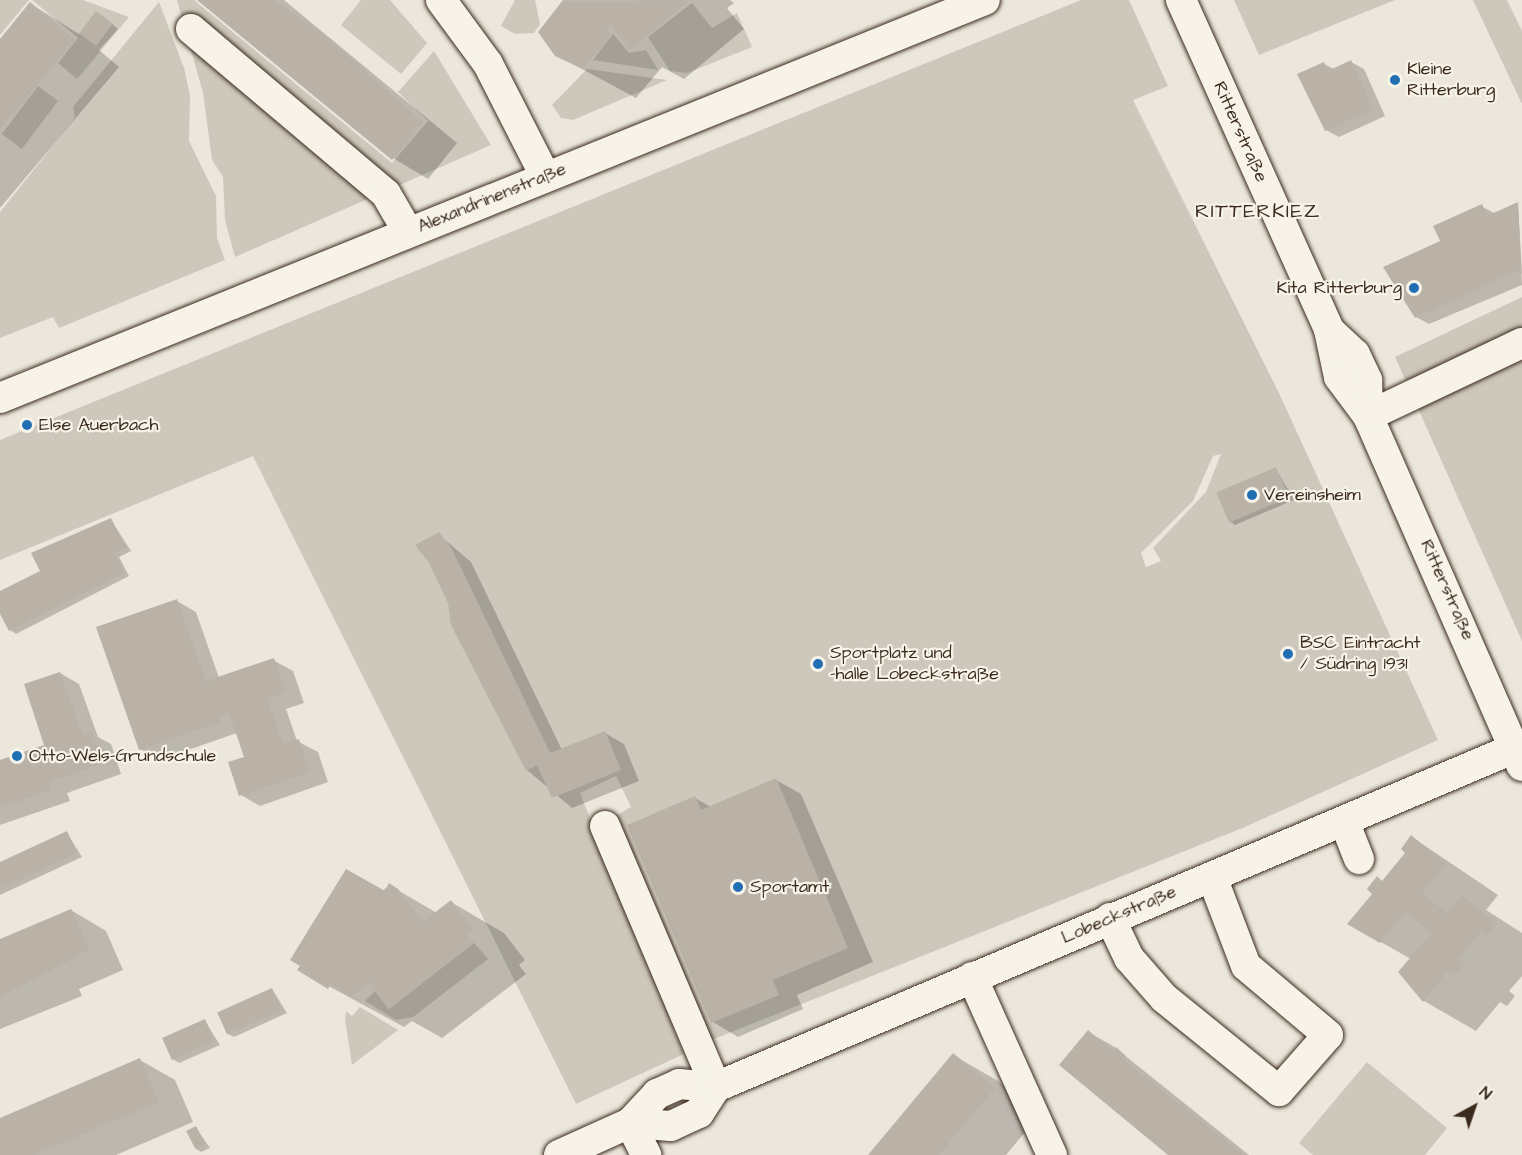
<!DOCTYPE html>
<meta charset="utf-8">
<style>
body{margin:0}
#map{position:relative;width:1522px;height:1155px;overflow:hidden;background:#ece7dc;font-family:"Architects Daughter",sans-serif}
div>[style]{position:absolute}
[style*='--x']{left:calc(var(--x)*1px);top:calc(var(--y)*1px);width:calc(var(--w)*1px);rotate:calc(var(--a)*1deg)}
.green>*{inset:0;background:#cec8bc;transform-origin:0 0}
.shadow>*{inset:0;background:#0003}
.building>*{inset:0;background:#bab2a7;transform-origin:0 0}
.roads{filter:drop-shadow(0 0 2px #3b2a1e) drop-shadow(0 0 2px #3b2a1e)}
.minor>*{height:30px;margin:-15px;padding:0 15px;transform-origin:15px;border-radius:15px;background:#f7f3e8}
.dots>*{width:16px;height:16px;translate:-50% -50%;box-sizing:border-box;border:3px solid #f7f3e8;border-radius:50%}
span{translate:-50% -50%;white-space:nowrap;text-align:center;line-height:1.15;-webkit-text-stroke:4.5px #f7f3e8;paint-order:stroke}
.poi-label{font-size:18px;color:#3b2a1e}
.left{translate:0 -50%;text-align:left}
.right{translate:-100% -50%;text-align:right}
.street-label{font-size:18px;color:#3b2a1e}
.neighbourhood-label{font-size:20px;color:#3b2a1e;letter-spacing:1.5px}
.north{position:absolute;left:1444px;top:1077px;width:60px;height:60px;-webkit-text-stroke:4px #f7f3e8;paint-order:stroke;rotate:40deg;font-size:16px;font-weight:700;line-height:24px;text-align:center;color:#3b2a1e}
.north::after{content:'';display:block;margin:auto;width:21px;height:27px;background:#3b2a1e;clip-path:polygon(50% 0,100% 100%,50% 72%,0 100%)}
</style>
<div id="map">
<div class="green">
<div style="clip-path:polygon(0 0,29px 0,0 35px)"></div>
<div style="clip-path:polygon(32px 0,83px 0,129px 17px,77px 79px,58px 63px,78px 38px)"></div>
<div style="clip-path:polygon(177px 0,194px 0,392px 163px,428px 121px,398px 92px,434px 51px,491px 145px,235px 257px,225px 220px,223px 177px,212px 160px,203px 93px)"></div>
<div style="clip-path:polygon(361px 0,390px 0,427px 43px,401px 74px,341px 25px)"></div>
<div style="clip-path:polygon(515px 0,535px 0,540px 24px,534px 33px,515px 34px,501px 26px)"></div>
<div style="clip-path:polygon(evenodd,1081px 0,1129px 0,1168px 86px,1133px 100px,1279px 393px,1438px 740px,1245px 827px,709px 1041px,614px 817px,631px 807px,616px 776px,580px 793px,684px 1054px,576px 1104px,253px 456px,0 560px,0 440px,1081px 0,1221px 454px,1206px 492px,1153px 548px,1161px 561px,1146px 567px,1141px 553px,1193px 501px,1213px 456px,1221px 454px)"></div>
<div style="clip-path:polygon(1234px 0,1395px 0,1259px 55px)"></div>
<div style="clip-path:polygon(1473px 0,1507px 0,1522px 31px,1522px 104px)"></div>
<div style="clip-path:polygon(159px 2px,184px 68px,190px 95px,189px 141px,216px 196px,217px 238px,225px 260px,59px 328px,53px 317px,0 338px,0 212px,75px 118px,73px 107px)"></div>
<div style="clip-path:polygon(692px 3px,712px 28px,737px 13px,752px 47px,687px 73px,670px 71px,648px 37px)"></div>
<div style="clip-path:polygon(613px 34px,629px 53px,646px 50px,658px 70px,593px 60px)"></div>
<div style="clip-path:polygon(587px 69px,667px 80px,573px 120px,561px 118px,552px 105px)"></div>
<div style="left:38px;top:86px;width:25px;height:60px;rotate:37deg"></div>
<div style="clip-path:polygon(1522px 297px,1522px 641px,1395px 357px)"></div>
<div style="clip-path:polygon(474px 943px,488px 959px,413px 1017px,396px 1020px,365px 1001px,375px 991px,389px 1009px)"></div>
<div style="clip-path:polygon(360px 1007px,398px 1030px,352px 1065px,345px 1019px,346px 1011px,352px 1016px)"></div>
<div style="clip-path:polygon(1367px 1062px,1447px 1128px,1425px 1155px,1313px 1155px,1299px 1143px)"></div>
</div>
<div class="shadow">
<div style="clip-path:polygon(200px 0,284px 0,457px 143px,428px 179px,393px 158px)"></div>
<div style="clip-path:polygon(565px 0,730px 0,734px 3px,727px 8px,744px 29px,684px 79px,662px 67px,636px 98px,556px 55px,539px 32px)"></div>
<div style="clip-path:polygon(31px 4px,79px 34px,103px 16px,118px 29px,99px 50px,119px 67px,0 208px,0 41px)"></div>
<div style="clip-path:polygon(1351px 62px,1364px 69px,1385px 116px,1339px 137px,1326px 130px,1324px 64px,1334px 69px)"></div>
<div style="clip-path:polygon(1518px 204px,1522px 285px,1429px 324px,1416px 317px,1441px 242px,1481px 206px,1494px 213px)"></div>
<div style="clip-path:polygon(1276px 469px,1294px 500px,1235px 525px,1229px 521px)"></div>
<div style="clip-path:polygon(111px 520px,131px 551px,119px 557px,129px 576px,16px 634px,10px 630px,0 611px,0 592px,42px 571px)"></div>
<div style="clip-path:polygon(438px 534px,471px 562px,562px 750px,605px 733px,624px 744px,639px 781px,572px 808px,527px 770px)"></div>
<div style="clip-path:polygon(177px 601px,196px 612px,219px 678px,273px 660px,293px 671px,304px 703px,286px 709px,297px 741px,318px 752px,328px 782px,260px 806px,241px 795px,246px 758px,237px 733px,159px 760px,140px 749px)"></div>
<div style="clip-path:polygon(60px 673px,79px 684px,98px 737px,111px 744px,121px 774px,67px 793px,70px 801px,0 825px,0 762px,46px 746px)"></div>
<div style="clip-path:polygon(776px 780px,801px 794px,873px 962px,797px 995px,803px 1009px,738px 1037px,713px 1022px,629px 826px,695px 798px,711px 807px)"></div>
<div style="clip-path:polygon(67px 833px,82px 857px,0 895px,0 864px)"></div>
<div style="clip-path:polygon(1412px 837px,1498px 895px,1486px 910px,1522px 933px,1522px 976px,1509px 991px,1515px 996px,1507px 1006px,1500px 1002px,1476px 1031px,1424px 1001px,1411px 959px,1349px 924px,1374px 893px,1378px 878px,1383px 882px,1408px 853px)"></div>
<div style="clip-path:polygon(389px 885px,437px 913px,451px 902px,504px 933px,525px 960px,519px 965px,526px 974px,442px 1038px,412px 1021px,404px 1027px,299px 970px)"></div>
<div style="clip-path:polygon(71px 910px,106px 931px,123px 970px,79px 989px,82px 996px,0 1029px,0 941px)"></div>
<div style="clip-path:polygon(272px 989px,287px 1013px,234px 1037px,228px 1034px)"></div>
<div style="clip-path:polygon(205px 1021px,220px 1045px,179px 1063px,173px 1059px)"></div>
<div style="clip-path:polygon(1088px 1032px,1113px 1046px,1249px 1155px,1170px 1155px)"></div>
<div style="clip-path:polygon(953px 1055px,998px 1081px,1039px 1115px,1006px 1155px,873px 1155px)"></div>
<div style="clip-path:polygon(140px 1060px,175px 1080px,193px 1122px,116px 1155px,0 1155px,0 1120px)"></div>
<div style="clip-path:polygon(196px 1128px,210px 1148px,201px 1152px,195px 1148px)"></div>
</div>
<div class="building">
<div style="clip-path:polygon(197px 0,274px 0,322px 33px,423px 122px,392px 160px)"></div>
<div style="clip-path:polygon(563px 0,571px 2px,690px 0,630px 50px,611px 25px,606px 31px,611px 35px,583px 69px,555px 56px,538px 32px)"></div>
<div style="clip-path:polygon(30px 2px,75px 40px,0 129px,0 39px)"></div>
<div style="left:96px;top:11px;width:21px;height:28px;rotate:37deg"></div>
<div style="clip-path:polygon(1351px 60px,1373px 109px,1325px 131px,1297px 74px,1324px 62px,1328px 71px)"></div>
<div style="clip-path:polygon(1518px 202px,1522px 275px,1520px 270px,1415px 318px,1383px 267px,1440px 241px,1433px 226px,1482px 204px,1487px 216px)"></div>
<div style="left:1276px;top:467px;width:33px;height:65px;rotate:67deg"></div>
<div style="clip-path:polygon(111px 518px,126px 548px,114px 553px,124px 573px,9px 631px,0 614px,0 591px,40px 571px,31px 553px)"></div>
<div style="clip-path:polygon(439px 532px,452px 549px,550px 753px,605px 731px,621px 770px,552px 798px,537px 765px,526px 771px,451px 625px,448px 603px,429px 563px,415px 545px)"></div>
<div style="clip-path:polygon(177px 599px,206px 681px,274px 658px,286px 692px,268px 699px,283px 744px,299px 739px,310px 772px,239px 796px,228px 762px,244px 757px,229px 713px,218px 716px,220px 722px,139px 750px,96px 627px)"></div>
<div style="clip-path:polygon(60px 672px,83px 735px,92px 731px,103px 763px,49px 782px,52px 790px,0 808px,0 760px,44px 745px,24px 684px)"></div>
<div style="clip-path:polygon(776px 778px,848px 948px,773px 980px,779px 995px,711px 1023px,627px 825px,695px 796px,701px 810px)"></div>
<div style="clip-path:polygon(67px 831px,77px 853px,0 889px,0 862px)"></div>
<div style="clip-path:polygon(1411px 835px,1446px 864px,1422px 893px,1447px 913px,1462px 895px,1497px 924px,1487px 936px,1481px 931px,1458px 960px,1463px 965px,1453px 977px,1447px 972px,1423px 1002px,1398px 972px,1431px 933px,1406px 912px,1380px 943px,1347px 924px,1372px 894px,1367px 889px,1377px 876px,1382px 881px,1405px 853px,1401px 849px)"></div>
<div style="clip-path:polygon(346px 869px,385px 891px,389px 883px,398px 889px,423px 922px,451px 900px,473px 929px,467px 934px,474px 943px,388px 1009px,370px 983px,350px 997px,331px 984px,328px 989px,297px 970px,300px 966px,290px 960px)"></div>
<div style="clip-path:polygon(71px 909px,89px 950px,0 997px,0 939px)"></div>
<div style="left:272px;top:988px;width:24px;height:60px;rotate:66deg"></div>
<div style="left:205px;top:1019px;width:24px;height:47px;rotate:66deg"></div>
<div style="clip-path:polygon(1088px 1030px,1113px 1051px,1116px 1047px,1126px 1056px,1123px 1059px,1244px 1155px,1168px 1155px,1059px 1065px)"></div>
<div style="clip-path:polygon(953px 1053px,995px 1088px,939px 1155px,868px 1155px)"></div>
<div style="clip-path:polygon(140px 1058px,159px 1102px,34px 1155px,0 1155px,0 1118px)"></div>
<div style="left:196px;top:1126px;width:20px;height:11px;rotate:63deg"></div>
</div>
<div class="roads">
<div class="minor">
<div style="--x:441;--y:0;--w:79;--a:53.7"></div>
<div style="--x:488;--y:64;--w:126;--a:63"></div>
<div style="--x:1181;--y:0;--w:362;--a:65.8"></div>
<div style="--x:1329;--y:330;--w:48;--a:78"></div>
<div style="--x:1339;--y:377;--w:49;--a:53.4"></div>
<div style="--x:1368;--y:416;--w:382;--a:66.3"></div>
<div style="--x:191;--y:29;--w:255;--a:40.2"></div>
<div style="--x:386;--y:194;--w:44;--a:59.9"></div>
<div style="--x:1329;--y:330;--w:35;--a:43"></div>
<div style="--x:1355;--y:354;--w:29;--a:65"></div>
<div style="--x:1367;--y:380;--w:36;--a:88"></div>
<div style="--x:0;--y:398;--w:1062;--a:-22"></div>
<div style="--x:1368;--y:416;--w:170;--a:-25.4"></div>
<div style="--x:1344;--y:821;--w:41;--a:68.5"></div>
<div style="--x:605;--y:826;--w:284;--a:67"></div>
<div style="--x:1110;--y:918;--w:44;--a:64.6"></div>
<div style="--x:1129;--y:958;--w:53;--a:48.8"></div>
<div style="--x:1164;--y:998;--w:148;--a:39"></div>
<div style="--x:1279;--y:1091;--w:74;--a:-48.8"></div>
<div style="--x:1328;--y:1035;--w:107;--a:-139.9"></div>
<div style="--x:1246;--y:966;--w:95;--a:-110.9"></div>
<div style="--x:972;--y:977;--w:195;--a:65.8"></div>
<div style="--x:630;--y:1123;--w:41;--a:4.2"></div>
<div style="--x:671;--y:1126;--w:31;--a:-25"></div>
<div style="--x:699;--y:1113;--w:31;--a:-57"></div>
<div style="--x:630;--y:1123;--w:36;--a:63"></div>
<div style="--x:559;--y:1155;--w:78;--a:-24.3"></div>
<div style="--x:630;--y:1123;--w:40;--a:-47"></div>
<div style="--x:657;--y:1094;--w:24;--a:-24"></div>
<div style="--x:679;--y:1084;--w:37;--a:5"></div>
<div style="--x:716;--y:1087;--w:876;--a:-22.99"></div>
</div>
</div>
<div class="dots">
<div style="left:1395px;top:80px;background:#1f6fb2"></div>
<div style="left:1414px;top:288px;background:#1f6fb2"></div>
<div style="left:27px;top:425px;background:#1f6fb2"></div>
<div style="left:1252px;top:495px;background:#1f6fb2"></div>
<div style="left:1288px;top:654px;background:#1f6fb2"></div>
<div style="left:818px;top:664px;background:#1f6fb2"></div>
<div style="left:17px;top:756px;background:#1f6fb2"></div>
<div style="left:738px;top:887px;background:#1f6fb2"></div>
</div>
<div class="poi-label">
<span class="left" style="left:1407px;top:80px">Kleine<br>Ritterburg</span>
<span class="right" style="left:1402px;top:288px">Kita Ritterburg</span>
<span class="left" style="left:39px;top:425px">Else Auerbach</span>
<span class="left" style="left:1264px;top:495px">Vereinsheim</span>
<span class="left" style="left:1300px;top:654px">BSC Eintracht<br>/ Südring 1931</span>
<span class="left" style="left:830px;top:664px">Sportplatz und<br>-halle Lobeckstraße</span>
<span class="left" style="left:29px;top:756px">Otto-Wels-Grundschule</span>
<span class="left" style="left:750px;top:887px">Sportamt</span>
</div>
<div class="street-label">
<span style="left:1240px;top:132px;rotate:66deg">Ritterstraße</span>
<span style="left:492px;top:198px;rotate:-22deg">Alexandrinenstraße</span>
<span style="left:1447px;top:590px;rotate:66deg">Ritterstraße</span>
<span style="left:1119px;top:915px;rotate:-23deg">Lobeckstraße</span>
</div>
<div class="neighbourhood-label">
<span style="left:1258px;top:211px">RITTERKIEZ</span>
</div>
<div class="north">N</div>
</div>
